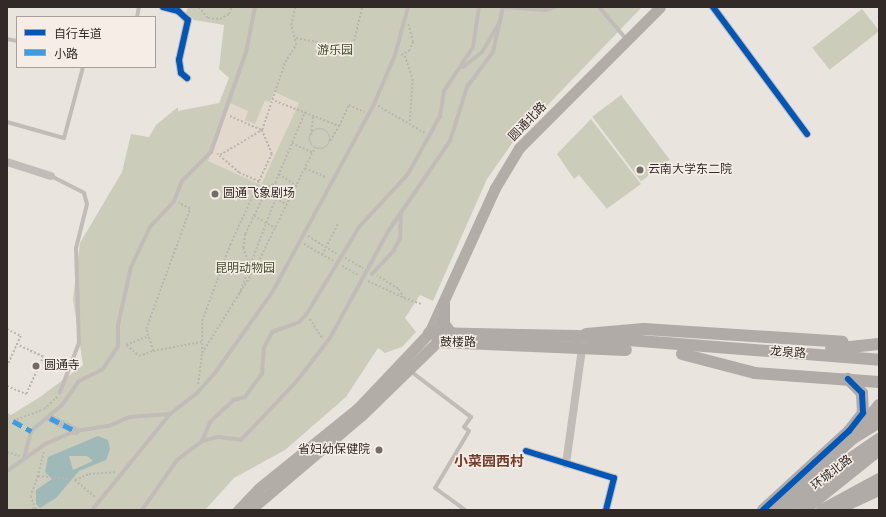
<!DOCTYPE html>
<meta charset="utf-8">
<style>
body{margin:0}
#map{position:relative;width:886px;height:517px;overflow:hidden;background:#eae4de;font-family:"Roboto Condensed","Noto Sans SC",sans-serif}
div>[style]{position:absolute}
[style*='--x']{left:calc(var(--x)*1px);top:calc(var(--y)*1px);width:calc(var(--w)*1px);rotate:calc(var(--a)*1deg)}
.green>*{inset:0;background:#cbcdba;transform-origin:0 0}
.plaza>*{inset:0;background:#e3d8cc}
.water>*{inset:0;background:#9eb9b8}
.path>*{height:1.5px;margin-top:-0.75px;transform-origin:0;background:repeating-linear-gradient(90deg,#bbb5b0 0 2px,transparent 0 4px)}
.path>.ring{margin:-0.75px;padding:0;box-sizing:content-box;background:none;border:1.5px solid #bbb5b0;border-radius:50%}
.lane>*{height:4px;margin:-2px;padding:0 2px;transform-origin:2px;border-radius:2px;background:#c2bcb8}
.street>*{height:8px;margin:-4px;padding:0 4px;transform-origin:4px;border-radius:4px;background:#c2bcb8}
.secondary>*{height:11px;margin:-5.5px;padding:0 5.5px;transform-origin:5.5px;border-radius:5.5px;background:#b3ada8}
.primary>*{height:12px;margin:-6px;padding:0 6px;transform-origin:6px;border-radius:6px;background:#b1aba7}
.primary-bridge>*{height:12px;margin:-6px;padding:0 6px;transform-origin:6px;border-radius:6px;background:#b1aba7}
.quiet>*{height:5px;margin-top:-2.5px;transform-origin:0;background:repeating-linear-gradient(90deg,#3e9ce0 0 10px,transparent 0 15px)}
.cycleway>*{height:6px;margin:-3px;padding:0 3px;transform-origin:3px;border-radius:3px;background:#0057b8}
.dots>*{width:11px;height:11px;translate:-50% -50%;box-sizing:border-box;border:2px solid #f6eee6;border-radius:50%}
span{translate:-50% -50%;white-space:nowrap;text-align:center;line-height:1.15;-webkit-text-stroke:3px #f6eee6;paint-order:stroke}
.park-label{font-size:12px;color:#424d2e}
.street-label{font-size:12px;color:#322a27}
.poi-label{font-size:12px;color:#322a27}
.left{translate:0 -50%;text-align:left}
.right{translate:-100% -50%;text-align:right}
.quarter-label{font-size:14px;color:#773b2a;font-weight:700}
.frame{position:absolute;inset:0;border:8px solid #322a27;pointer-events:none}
.legend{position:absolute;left:16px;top:16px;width:140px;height:52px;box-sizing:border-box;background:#f6eee6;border:1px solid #a8a09a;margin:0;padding:5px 7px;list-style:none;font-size:12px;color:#322a27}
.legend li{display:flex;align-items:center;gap:8px;height:20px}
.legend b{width:20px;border:1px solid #a8a09a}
</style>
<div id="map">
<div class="green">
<div style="clip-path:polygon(188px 7px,642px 7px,515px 139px,487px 179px,433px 301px,420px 295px,405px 318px,416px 332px,402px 347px,385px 353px,378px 348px,346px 397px,285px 450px,234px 478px,205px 510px,7px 510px,7px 413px,11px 415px,40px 397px,83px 365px,73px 299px,80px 243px,122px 172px,131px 134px,149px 137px,156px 125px,178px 107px,178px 111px,219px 103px,229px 78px,219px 69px,224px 25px,194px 20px,186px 13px)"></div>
<div style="left:862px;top:9px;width:28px;height:63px;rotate:52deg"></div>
<div style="left:621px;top:95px;width:81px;height:36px;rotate:53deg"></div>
<div style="clip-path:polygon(591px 119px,641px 184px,601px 213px,607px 209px,579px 175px,574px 179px,557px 154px)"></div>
</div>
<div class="plaza">
<div style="clip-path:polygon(274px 92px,299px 103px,261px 185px,208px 161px,230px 103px,248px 111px,245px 120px,255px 124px,265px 100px,270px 102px)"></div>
</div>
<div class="water">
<div style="clip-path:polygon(evenodd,98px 436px,108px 440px,110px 449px,106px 460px,79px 471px,56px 498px,40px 508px,36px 504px,36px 490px,52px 479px,45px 472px,48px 457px,98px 436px,69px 456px,87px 456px,93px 461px,73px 470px,69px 456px)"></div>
</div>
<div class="path">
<div style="--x:199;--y:7;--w:14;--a:51"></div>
<div style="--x:208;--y:18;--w:12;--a:5"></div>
<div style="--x:220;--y:19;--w:10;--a:-29"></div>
<div style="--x:229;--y:14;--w:8;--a:-67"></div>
<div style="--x:296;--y:38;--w:57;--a:11.1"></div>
<div style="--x:352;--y:49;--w:43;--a:-76.6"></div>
<div style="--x:401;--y:55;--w:9;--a:-27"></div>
<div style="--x:409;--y:51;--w:10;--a:-66"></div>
<div style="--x:413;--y:42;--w:18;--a:-106"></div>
<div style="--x:405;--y:56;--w:24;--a:71"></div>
<div style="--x:413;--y:79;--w:43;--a:94"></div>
<div style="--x:275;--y:101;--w:69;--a:21.3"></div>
<div style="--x:339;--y:126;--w:23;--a:-65"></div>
<div style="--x:349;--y:105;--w:17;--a:25"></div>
<div style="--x:378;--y:106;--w:54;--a:29.9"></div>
<div style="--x:230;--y:116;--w:35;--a:24"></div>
<div style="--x:262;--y:130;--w:26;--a:67"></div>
<div style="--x:272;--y:154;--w:31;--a:115"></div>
<div class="ring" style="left:310px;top:129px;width:18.5px;height:18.5px"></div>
<div style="--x:311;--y:135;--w:20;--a:-84"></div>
<div style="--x:330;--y:141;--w:17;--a:-59"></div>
<div style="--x:292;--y:143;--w:23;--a:25"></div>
<div style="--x:220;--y:155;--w:49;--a:-30.8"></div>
<div style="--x:262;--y:130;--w:72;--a:-71.3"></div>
<div style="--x:285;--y:62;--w:20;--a:-57"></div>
<div style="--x:296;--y:45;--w:21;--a:-104"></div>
<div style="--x:291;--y:25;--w:18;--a:-77"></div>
<div style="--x:305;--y:168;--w:24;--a:24"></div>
<div style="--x:279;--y:174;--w:22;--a:34"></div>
<div style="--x:276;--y:198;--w:13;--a:32"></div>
<div style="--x:254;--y:216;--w:25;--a:29"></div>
<div style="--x:308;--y:236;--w:34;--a:32"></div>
<div style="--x:304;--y:244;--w:34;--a:30"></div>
<div style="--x:322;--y:255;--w:36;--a:-63"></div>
<div style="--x:345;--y:258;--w:21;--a:29"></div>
<div style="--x:249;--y:265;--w:18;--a:-109"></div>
<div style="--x:243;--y:248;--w:14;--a:-82"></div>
<div style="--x:245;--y:234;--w:52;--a:-63.9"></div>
<div style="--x:268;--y:187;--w:8;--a:-30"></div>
<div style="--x:342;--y:266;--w:18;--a:29"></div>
<div style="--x:368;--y:281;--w:40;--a:25"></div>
<div style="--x:404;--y:298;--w:11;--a:-124"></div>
<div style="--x:398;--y:289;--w:25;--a:-148"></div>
<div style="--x:239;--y:294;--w:109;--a:-69.1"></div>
<div style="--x:278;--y:192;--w:9;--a:-108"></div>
<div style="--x:275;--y:183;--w:77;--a:-67.1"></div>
<div style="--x:404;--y:298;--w:18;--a:19"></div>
<div style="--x:310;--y:319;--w:24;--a:57"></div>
<div style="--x:7;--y:329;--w:16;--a:27"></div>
<div style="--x:21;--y:336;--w:34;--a:114"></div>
<div style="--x:126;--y:345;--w:24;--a:-22"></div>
<div style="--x:127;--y:345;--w:16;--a:43"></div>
<div style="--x:139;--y:356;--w:15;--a:-20"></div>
<div style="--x:153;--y:351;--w:23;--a:-108"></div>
<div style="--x:146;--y:329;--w:128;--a:-69.9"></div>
<div style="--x:190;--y:209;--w:13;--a:-153"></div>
<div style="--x:153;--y:351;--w:49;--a:-10.6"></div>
<div style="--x:202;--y:353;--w:32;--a:-90"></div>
<div style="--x:202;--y:321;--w:81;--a:-69.8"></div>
<div style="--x:230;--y:245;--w:69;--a:-65.3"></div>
<div style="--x:259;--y:182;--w:22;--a:-156"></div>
<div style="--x:239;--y:173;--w:29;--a:-139"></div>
<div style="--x:198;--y:384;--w:31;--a:-83"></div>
<div style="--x:202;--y:353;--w:98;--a:-57.9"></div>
<div style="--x:254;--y:270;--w:137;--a:-63.6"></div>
<div style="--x:7;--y:386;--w:21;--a:23"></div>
<div style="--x:26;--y:394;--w:41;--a:-65.3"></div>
<div style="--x:43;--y:357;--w:29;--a:-155"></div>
<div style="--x:13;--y:421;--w:33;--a:-21"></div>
<div style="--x:44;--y:409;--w:18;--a:-43"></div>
<div style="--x:7;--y:452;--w:13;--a:18"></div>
<div style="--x:44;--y:452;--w:25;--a:104"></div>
<div style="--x:38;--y:476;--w:37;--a:6"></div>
<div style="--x:75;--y:480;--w:26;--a:40"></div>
<div style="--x:38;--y:476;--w:21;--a:109"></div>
<div style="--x:31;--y:496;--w:13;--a:72"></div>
<div style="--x:35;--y:508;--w:5;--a:22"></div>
<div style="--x:75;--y:480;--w:15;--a:-23"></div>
<div style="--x:89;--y:474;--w:26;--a:-4"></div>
<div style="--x:28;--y:510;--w:7;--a:-16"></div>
</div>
<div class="lane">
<div style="--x:505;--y:7;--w:40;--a:4.3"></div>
<div style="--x:545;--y:10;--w:10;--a:-17"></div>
<div style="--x:599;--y:7;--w:43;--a:49.7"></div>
<div style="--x:137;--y:17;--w:10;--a:-79"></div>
<div style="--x:7;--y:39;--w:10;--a:11"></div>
<div style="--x:463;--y:67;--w:24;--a:-38"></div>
<div style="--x:482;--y:52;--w:35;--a:-59"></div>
<div style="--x:7;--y:122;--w:59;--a:15.7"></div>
<div style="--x:64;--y:138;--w:73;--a:-75"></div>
<div style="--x:51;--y:176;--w:37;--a:27"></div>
<div style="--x:84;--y:193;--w:11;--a:75"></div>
<div style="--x:87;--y:204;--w:45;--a:104"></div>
<div style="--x:76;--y:248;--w:95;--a:88.2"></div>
<div style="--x:79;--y:343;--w:53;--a:111.2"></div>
<div style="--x:372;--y:274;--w:33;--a:-47"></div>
<div style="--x:394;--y:250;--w:13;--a:-63"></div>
<div style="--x:400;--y:238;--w:26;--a:-88"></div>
<div style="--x:409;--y:370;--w:78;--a:37.2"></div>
<div style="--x:471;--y:417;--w:12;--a:125"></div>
<div style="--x:464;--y:427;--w:6;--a:39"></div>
<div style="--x:469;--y:431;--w:66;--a:120.8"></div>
<div style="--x:435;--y:488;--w:37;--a:36"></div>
<div style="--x:202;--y:441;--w:21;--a:-67"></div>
<div style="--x:210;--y:422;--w:33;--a:-43"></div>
<div style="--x:234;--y:400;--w:11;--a:-15"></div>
<div style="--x:245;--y:397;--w:29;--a:-54"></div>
<div style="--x:262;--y:374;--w:26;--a:-86"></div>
<div style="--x:264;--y:348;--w:18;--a:-63"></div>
<div style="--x:272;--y:332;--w:29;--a:-20"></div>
<div style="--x:299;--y:322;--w:10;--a:-45"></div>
<div style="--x:306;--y:315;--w:103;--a:-58.9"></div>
<div style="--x:359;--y:227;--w:72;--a:-47.2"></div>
<div style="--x:408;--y:174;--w:66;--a:-61.1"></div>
<div style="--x:440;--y:116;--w:25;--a:-81"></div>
<div style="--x:444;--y:91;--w:53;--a:-56.6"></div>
<div style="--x:473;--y:47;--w:40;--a:-81.5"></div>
<div style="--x:24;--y:458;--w:28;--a:-75"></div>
<div style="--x:31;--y:431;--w:40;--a:-40"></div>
<div style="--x:62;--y:405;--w:29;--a:-55"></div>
<div style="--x:79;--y:381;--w:25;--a:-26"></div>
<div style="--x:102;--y:370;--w:29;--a:-56"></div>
<div style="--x:118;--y:346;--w:21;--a:-90"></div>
<div style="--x:118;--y:325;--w:59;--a:-77.4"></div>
<div style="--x:131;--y:267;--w:44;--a:-64.6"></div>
<div style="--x:150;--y:227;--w:35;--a:-47"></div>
<div style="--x:174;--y:201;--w:22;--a:-68"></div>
<div style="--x:182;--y:181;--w:41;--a:-45"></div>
<div style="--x:211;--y:152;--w:106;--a:-70.7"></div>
<div style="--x:246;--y:52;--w:46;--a:-78.7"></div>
<div style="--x:7;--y:471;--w:47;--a:-35.4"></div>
<div style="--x:45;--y:444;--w:34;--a:-23"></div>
<div style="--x:76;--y:431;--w:33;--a:-9"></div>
<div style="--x:109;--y:426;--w:22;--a:-24"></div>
<div style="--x:129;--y:417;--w:41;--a:-4.2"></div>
<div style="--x:92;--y:510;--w:124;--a:-50.9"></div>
<div style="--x:170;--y:414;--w:34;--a:-38"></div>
<div style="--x:197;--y:393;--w:27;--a:-48"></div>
<div style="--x:215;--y:373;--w:100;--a:-54.7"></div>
<div style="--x:273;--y:291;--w:213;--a:-61.6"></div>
<div style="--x:374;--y:104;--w:53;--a:-66.8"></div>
<div style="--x:395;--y:55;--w:50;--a:-74.8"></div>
<div style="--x:142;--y:510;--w:61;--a:-55"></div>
<div style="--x:177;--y:460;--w:31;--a:-37"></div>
<div style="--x:202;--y:441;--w:16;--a:-14"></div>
<div style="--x:218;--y:437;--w:23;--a:7"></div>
<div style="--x:241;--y:440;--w:80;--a:-46.5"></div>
<div style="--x:296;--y:382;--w:56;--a:-52.3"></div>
<div style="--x:330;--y:338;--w:123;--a:-61.4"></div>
<div style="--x:389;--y:230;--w:108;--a:-55.6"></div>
<div style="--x:450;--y:141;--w:57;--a:-72.5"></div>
<div style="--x:467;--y:87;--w:44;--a:-53.4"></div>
<div style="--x:493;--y:52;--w:46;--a:-77.5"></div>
</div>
<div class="street">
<div style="--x:163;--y:7;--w:16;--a:15"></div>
<div style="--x:178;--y:11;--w:13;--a:42"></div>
<div style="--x:188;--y:20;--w:41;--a:102.7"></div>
<div style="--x:179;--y:60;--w:13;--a:81"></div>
<div style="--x:181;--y:73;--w:8;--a:40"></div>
<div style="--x:713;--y:7;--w:158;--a:53.5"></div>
<div style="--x:7;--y:162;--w:46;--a:17.7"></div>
<div style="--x:50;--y:418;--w:29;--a:27"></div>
<div style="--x:526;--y:451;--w:92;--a:17.1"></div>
<div style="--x:614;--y:478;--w:33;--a:104"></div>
<div style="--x:566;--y:464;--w:117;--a:-82.1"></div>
</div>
<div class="secondary">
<div style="--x:238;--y:510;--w:30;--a:-46"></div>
<div style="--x:259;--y:488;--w:126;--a:-38.9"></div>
<div style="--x:357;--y:409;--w:105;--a:-46.5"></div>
<div style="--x:429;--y:333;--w:159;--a:-65.5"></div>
<div style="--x:495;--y:188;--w:47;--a:-59"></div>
<div style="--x:519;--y:148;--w:199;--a:-45"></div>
<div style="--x:250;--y:510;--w:147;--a:-40.3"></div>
<div style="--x:362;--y:415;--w:105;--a:-44.2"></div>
</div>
<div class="primary">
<div style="--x:444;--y:304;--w:20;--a:90"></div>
<div style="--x:444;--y:324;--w:15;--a:53"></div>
<div style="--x:429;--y:333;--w:148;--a:1.2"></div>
<div style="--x:577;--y:336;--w:303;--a:4.5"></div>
<div style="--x:586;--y:334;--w:58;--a:-4.9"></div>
<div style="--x:644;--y:329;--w:199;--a:3.7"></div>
<div style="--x:437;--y:342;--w:189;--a:2.4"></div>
<div style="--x:831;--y:349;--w:48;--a:-5.9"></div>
<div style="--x:682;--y:354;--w:75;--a:14.6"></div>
<div style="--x:755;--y:373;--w:124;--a:4.2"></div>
<div style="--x:852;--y:439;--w:32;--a:-32"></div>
<div style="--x:842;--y:507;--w:41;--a:-24.7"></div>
<div style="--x:763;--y:510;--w:117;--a:-42.6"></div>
<div style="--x:849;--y:431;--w:23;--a:-52"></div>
<div style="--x:863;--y:413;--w:20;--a:-93"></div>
<div style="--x:862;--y:393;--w:20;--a:-135"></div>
<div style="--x:788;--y:510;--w:61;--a:-41"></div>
<div style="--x:834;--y:470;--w:55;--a:-34.6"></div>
<div style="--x:804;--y:510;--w:96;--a:-38.7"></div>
<div style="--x:822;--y:510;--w:65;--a:-28.5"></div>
</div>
<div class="primary-bridge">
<div style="--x:774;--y:510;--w:107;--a:-42.3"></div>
<div style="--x:853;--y:438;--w:42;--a:-51.8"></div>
</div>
<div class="quiet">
<div style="--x:50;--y:418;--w:29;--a:27"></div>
<div style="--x:13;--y:421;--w:21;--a:29"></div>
</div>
<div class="cycleway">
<div style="--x:163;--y:7;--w:16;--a:15"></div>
<div style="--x:178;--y:11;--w:13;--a:42"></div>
<div style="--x:188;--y:20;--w:41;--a:102.7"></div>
<div style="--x:179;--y:60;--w:13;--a:81"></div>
<div style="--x:181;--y:73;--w:8;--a:40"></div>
<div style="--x:713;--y:7;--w:158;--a:53.5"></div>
<div style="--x:526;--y:451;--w:92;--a:17.1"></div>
<div style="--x:614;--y:478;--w:33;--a:104"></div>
<div style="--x:763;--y:510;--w:117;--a:-42.6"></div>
<div style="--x:849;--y:431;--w:23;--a:-52"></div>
<div style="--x:863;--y:413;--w:20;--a:-93"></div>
<div style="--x:862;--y:393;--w:20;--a:-135"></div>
</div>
<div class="dots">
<div style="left:640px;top:170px;background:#726b67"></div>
<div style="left:215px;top:194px;background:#726b67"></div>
<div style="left:36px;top:366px;background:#726b67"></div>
<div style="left:379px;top:450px;background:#726b67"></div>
</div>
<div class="park-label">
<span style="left:335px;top:51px">游乐园</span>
<span style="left:245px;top:269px">昆明动物园</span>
</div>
<div class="street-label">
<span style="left:528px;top:122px;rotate:-46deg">圆通北路</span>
<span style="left:458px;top:343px">鼓楼路</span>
<span style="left:788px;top:353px;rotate:4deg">龙泉路</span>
<span style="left:832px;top:473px;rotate:-38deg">环城北路</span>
</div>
<div class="poi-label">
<span class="left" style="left:648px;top:170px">云南大学东二院</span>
<span class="left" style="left:223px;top:194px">圆通飞象剧场</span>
<span class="left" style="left:44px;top:366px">圆通寺</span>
<span class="right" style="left:370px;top:450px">省妇幼保健院</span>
</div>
<div class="quarter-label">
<span style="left:489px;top:461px">小菜园西村</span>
</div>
<div class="frame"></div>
<ul class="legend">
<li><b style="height:5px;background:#0057b8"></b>自行车道</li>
<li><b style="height:5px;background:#3e9ce0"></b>小路</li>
</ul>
</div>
